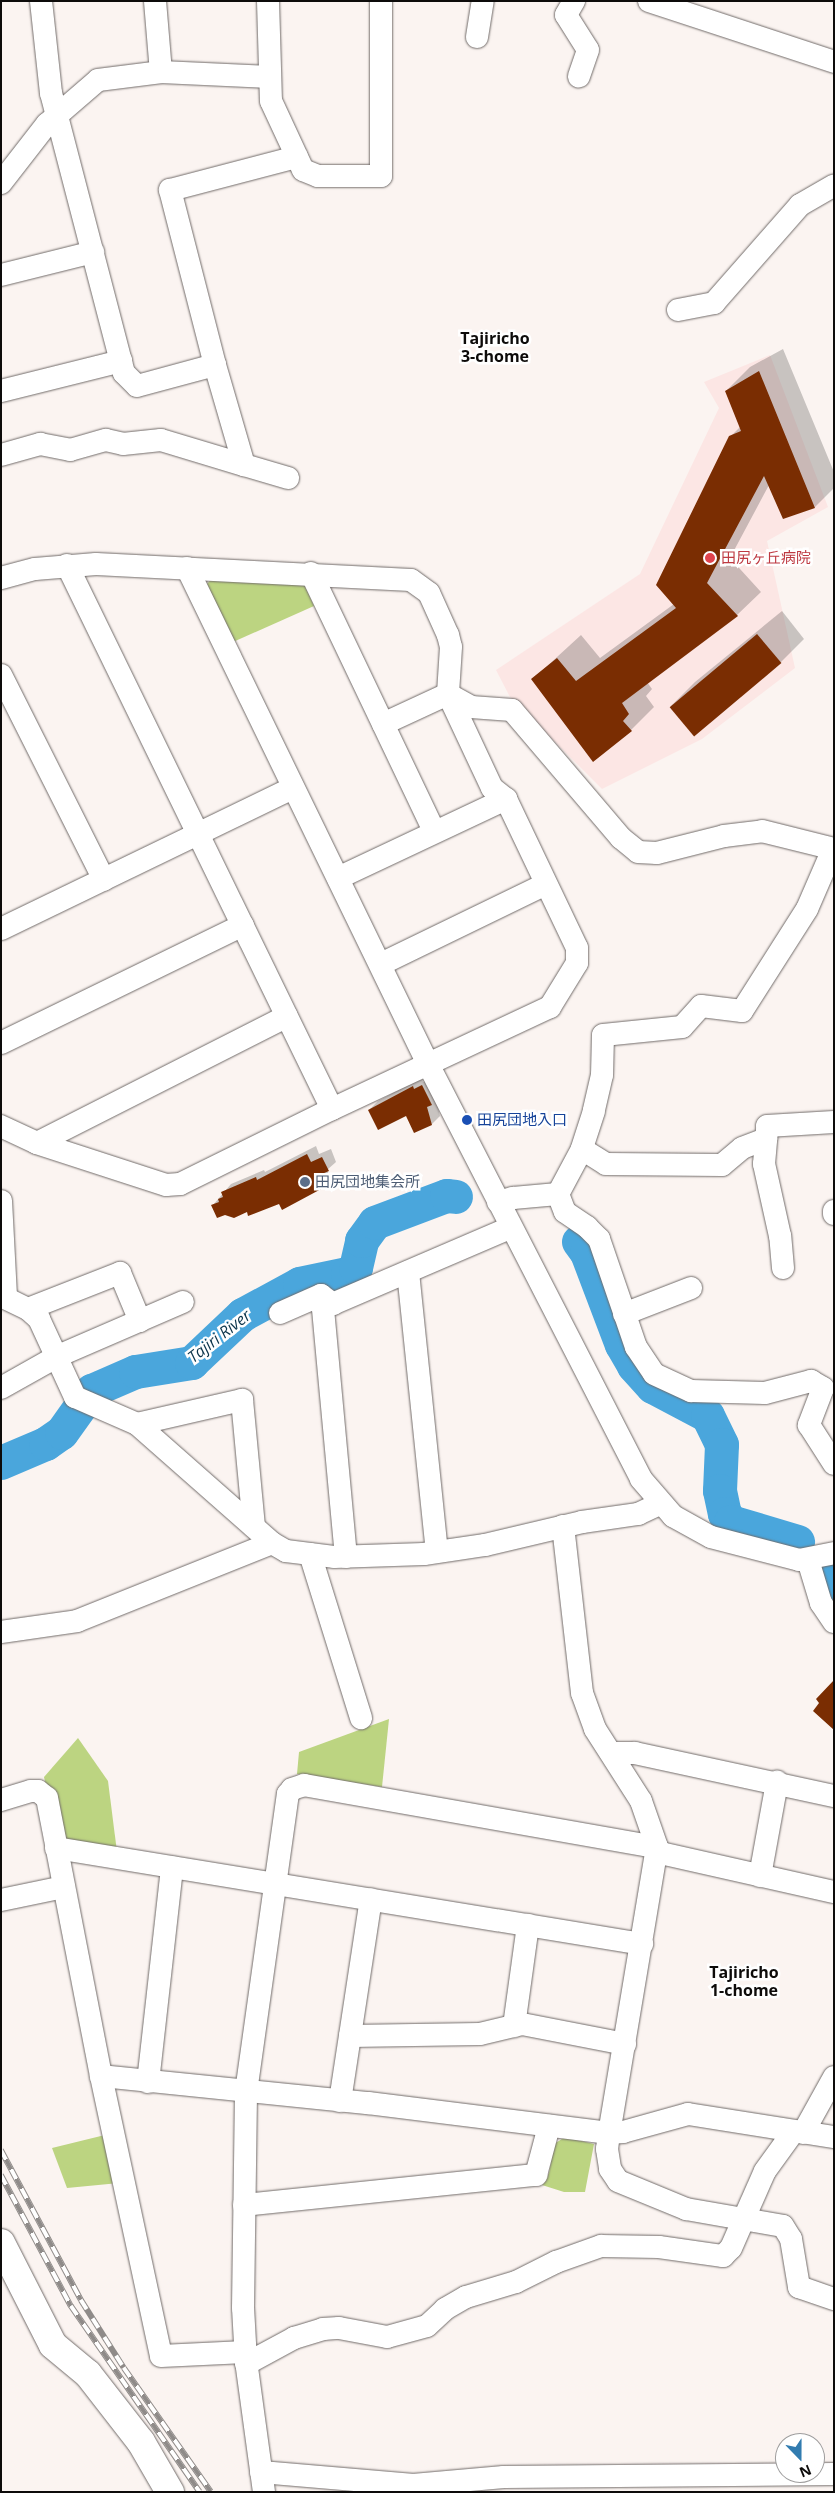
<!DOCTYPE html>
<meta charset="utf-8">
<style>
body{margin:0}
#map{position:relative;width:835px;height:2493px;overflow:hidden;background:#fbf4f1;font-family:"Open Sans","Noto Sans JP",sans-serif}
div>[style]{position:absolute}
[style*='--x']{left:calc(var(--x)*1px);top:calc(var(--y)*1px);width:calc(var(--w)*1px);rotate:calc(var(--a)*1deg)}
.medical>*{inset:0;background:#fce6e4}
.green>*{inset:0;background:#bcd481}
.shadow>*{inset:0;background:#0003}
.river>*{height:34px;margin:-17px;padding:0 17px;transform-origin:17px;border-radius:17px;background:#4aa6dc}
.building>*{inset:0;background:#7a2d02;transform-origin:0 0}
.roads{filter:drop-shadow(0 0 1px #716b69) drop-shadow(0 0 1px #716b69)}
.minor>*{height:22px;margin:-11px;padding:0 11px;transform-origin:11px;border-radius:11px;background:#fff}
.tertiary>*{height:28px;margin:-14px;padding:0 14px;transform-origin:14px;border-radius:14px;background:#fff}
.rail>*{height:5.5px;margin-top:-2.75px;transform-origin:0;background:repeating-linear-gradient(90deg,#fff 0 11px,#8f8b89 0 22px);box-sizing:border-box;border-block:1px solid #8f8b89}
.dots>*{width:14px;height:14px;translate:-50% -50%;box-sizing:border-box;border:2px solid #fff;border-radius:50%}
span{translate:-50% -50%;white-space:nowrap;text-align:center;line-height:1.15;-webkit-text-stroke:5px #fff;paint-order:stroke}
.health-label{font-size:15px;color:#be3a42}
.left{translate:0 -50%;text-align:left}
.transit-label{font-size:15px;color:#164399}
.service-label{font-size:15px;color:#4e5e75}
.neighbourhood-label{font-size:16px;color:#0d0b0a;font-weight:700}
.water-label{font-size:16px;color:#0b344a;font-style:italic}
.frame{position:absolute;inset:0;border:2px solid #0d0b0a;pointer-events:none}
.north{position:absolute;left:775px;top:2433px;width:50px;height:50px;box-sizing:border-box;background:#fff;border:1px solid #9e9d9d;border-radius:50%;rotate:158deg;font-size:14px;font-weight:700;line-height:20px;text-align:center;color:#0d0b0a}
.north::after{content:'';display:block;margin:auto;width:18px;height:22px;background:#327cb0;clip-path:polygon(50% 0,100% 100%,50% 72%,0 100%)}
</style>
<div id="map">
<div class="medical">
<div style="clip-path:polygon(770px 355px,828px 507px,767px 541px,795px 668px,702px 739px,602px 789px,510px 697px,496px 670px,640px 574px,719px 408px,704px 382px)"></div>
</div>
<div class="green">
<div style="clip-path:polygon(214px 576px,296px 579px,305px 586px,314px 606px,233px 642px,207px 584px)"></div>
<div style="clip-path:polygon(389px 1719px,382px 1787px,297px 1774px,299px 1752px)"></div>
<div style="clip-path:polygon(78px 1738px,108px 1781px,117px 1852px,59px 1845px,44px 1777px)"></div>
<div style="clip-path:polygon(109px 2134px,119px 2183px,67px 2188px,52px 2148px)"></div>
<div style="clip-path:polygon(565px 2137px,594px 2144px,585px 2192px,564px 2192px,542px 2185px,549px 2173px,554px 2144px)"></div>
</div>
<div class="shadow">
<div style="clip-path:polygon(783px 349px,834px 472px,834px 488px,815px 507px,769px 485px,730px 558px,761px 592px,737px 615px,647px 682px,652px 689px,646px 696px,654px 707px,631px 730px,533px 679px,581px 635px,600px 658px,674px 604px,730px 437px,741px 426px,726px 391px,750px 367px)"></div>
<div style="clip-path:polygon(782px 611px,804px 639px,781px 662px,692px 731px,671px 706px,695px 682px)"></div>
<div style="clip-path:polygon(421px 1078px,423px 1082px,431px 1078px,440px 1116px,432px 1124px,407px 1115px,369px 1110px,378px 1101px)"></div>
<div style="clip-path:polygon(316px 1146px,319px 1154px,331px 1149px,336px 1162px,327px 1170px,330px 1179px,322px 1187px,234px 1216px,213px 1205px,231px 1184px,264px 1170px,265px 1172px)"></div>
</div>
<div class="river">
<div style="--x:579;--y:1242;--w:14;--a:54"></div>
<div style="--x:587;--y:1253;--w:98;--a:69.2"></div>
<div style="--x:622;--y:1345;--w:24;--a:60"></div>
<div style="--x:634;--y:1366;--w:28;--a:48"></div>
<div style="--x:653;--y:1387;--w:62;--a:27.8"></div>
<div style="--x:708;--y:1416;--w:32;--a:64"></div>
<div style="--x:722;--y:1445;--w:46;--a:92.5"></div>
<div style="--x:720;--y:1491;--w:24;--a:78"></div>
<div style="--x:725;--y:1514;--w:10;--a:53"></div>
<div style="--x:731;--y:1522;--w:70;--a:16.6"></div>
<div style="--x:1;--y:1463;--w:49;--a:-22.9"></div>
<div style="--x:46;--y:1444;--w:19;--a:-35"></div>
<div style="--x:62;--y:1433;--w:52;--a:-54.5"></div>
<div style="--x:92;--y:1391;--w:48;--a:-23.4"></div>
<div style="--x:136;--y:1372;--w:57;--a:-9.1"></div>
<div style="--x:192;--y:1363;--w:70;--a:-43.3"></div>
<div style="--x:243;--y:1315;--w:65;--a:-28.5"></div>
<div style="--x:300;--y:1284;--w:49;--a:-11.8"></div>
<div style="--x:348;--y:1274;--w:10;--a:-37"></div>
<div style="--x:356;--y:1268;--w:28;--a:-77"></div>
<div style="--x:362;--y:1241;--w:22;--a:-54"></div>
<div style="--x:375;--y:1223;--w:77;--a:-20.6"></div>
<div style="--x:447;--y:1196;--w:9;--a:6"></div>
<div style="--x:829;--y:1575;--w:10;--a:61"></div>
</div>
<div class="building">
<div style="clip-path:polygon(759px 371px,815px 508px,783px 519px,764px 476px,707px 583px,738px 616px,622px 703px,629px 714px,623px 721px,632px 731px,593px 762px,531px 679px,557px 658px,576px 681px,676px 608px,656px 585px,729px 436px,741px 431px,725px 391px)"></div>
<div style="left:757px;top:634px;width:38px;height:114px;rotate:50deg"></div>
<div style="clip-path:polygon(422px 1085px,432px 1105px,427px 1107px,432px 1125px,414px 1133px,406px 1116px,378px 1130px,368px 1110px,413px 1086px,414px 1089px)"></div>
<div style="clip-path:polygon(307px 1154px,311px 1162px,322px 1157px,329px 1171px,317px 1176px,323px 1188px,282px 1210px,279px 1204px,248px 1216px,247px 1212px,234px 1218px,225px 1215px,217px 1218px,211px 1205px,219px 1202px,218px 1199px,223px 1197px,221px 1192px,256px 1177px,257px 1180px)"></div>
<div style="clip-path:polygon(834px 1680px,834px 1730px,813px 1711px,819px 1703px,816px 1699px)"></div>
</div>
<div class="roads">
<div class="minor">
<div style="--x:41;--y:1;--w:93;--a:83.8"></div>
<div style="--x:51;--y:93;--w:289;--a:75.4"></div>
<div style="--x:124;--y:373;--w:18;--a:45"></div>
<div style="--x:137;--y:386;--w:81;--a:-15.1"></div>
<div style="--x:215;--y:365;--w:181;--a:-104.4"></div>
<div style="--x:170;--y:190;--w:131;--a:-14.6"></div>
<div style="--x:155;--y:1;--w:71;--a:85.2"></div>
<div style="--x:268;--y:1;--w:100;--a:88.3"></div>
<div style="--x:271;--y:101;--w:76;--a:65.1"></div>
<div style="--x:303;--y:170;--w:16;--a:22"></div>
<div style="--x:318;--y:176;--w:63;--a:0"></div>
<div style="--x:381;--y:176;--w:175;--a:-90"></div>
<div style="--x:574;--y:1;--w:16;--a:120"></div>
<div style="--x:566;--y:15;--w:41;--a:57.8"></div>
<div style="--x:588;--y:50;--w:28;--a:109"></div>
<div style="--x:649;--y:1;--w:195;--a:18.2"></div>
<div style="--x:477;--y:37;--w:36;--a:-81"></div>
<div style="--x:1;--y:183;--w:75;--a:-52.1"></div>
<div style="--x:47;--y:124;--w:67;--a:-40.8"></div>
<div style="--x:98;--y:80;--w:64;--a:-7.2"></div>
<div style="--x:161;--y:72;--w:109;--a:2.6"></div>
<div style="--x:1;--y:275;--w:95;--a:-14"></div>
<div style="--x:678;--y:310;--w:37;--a:-11"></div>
<div style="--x:714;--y:303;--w:130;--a:-48.7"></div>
<div style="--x:800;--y:205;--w:39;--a:-30"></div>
<div style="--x:1;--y:391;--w:124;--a:-14"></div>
<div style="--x:1;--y:455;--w:41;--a:-15.8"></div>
<div style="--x:40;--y:444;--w:31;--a:11"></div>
<div style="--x:70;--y:450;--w:37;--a:-16"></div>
<div style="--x:106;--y:440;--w:17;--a:13"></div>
<div style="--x:123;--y:444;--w:38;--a:-6"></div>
<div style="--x:161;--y:440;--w:87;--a:16.8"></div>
<div style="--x:244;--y:465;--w:104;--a:-106.2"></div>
<div style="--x:244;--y:465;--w:46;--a:16.5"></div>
<div style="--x:67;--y:565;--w:605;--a:64.03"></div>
<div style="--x:187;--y:568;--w:551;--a:64.09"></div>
<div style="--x:428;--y:1064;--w:466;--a:62.8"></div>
<div style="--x:641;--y:1479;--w:49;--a:49.1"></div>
<div style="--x:673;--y:1516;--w:43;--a:28.9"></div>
<div style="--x:711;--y:1537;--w:91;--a:14.6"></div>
<div style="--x:799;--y:1560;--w:36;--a:-11"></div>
<div style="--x:311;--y:573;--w:286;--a:64.5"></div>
<div style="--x:1;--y:578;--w:35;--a:-15"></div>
<div style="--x:35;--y:569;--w:61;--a:-4.7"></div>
<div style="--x:96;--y:564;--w:315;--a:2.9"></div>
<div style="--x:411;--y:580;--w:22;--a:36"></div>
<div style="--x:429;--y:593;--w:46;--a:65.7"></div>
<div style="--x:448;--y:635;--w:12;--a:76"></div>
<div style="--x:451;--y:647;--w:47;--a:93.7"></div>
<div style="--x:448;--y:694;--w:104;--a:64.9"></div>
<div style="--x:492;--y:788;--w:18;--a:38"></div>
<div style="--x:506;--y:799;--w:165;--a:64.5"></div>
<div style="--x:577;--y:948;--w:15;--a:90"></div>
<div style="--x:577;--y:963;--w:52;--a:121.5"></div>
<div style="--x:550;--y:1007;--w:241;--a:154.9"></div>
<div style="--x:332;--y:1109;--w:169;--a:153.7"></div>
<div style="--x:180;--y:1184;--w:14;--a:176"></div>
<div style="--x:166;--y:1185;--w:136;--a:-162"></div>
<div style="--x:37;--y:1143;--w:40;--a:-155"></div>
<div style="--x:1;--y:675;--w:229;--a:63.3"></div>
<div style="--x:383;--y:724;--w:72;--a:-24.8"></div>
<div style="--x:448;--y:694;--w:26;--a:29"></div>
<div style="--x:471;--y:707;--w:41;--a:4.2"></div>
<div style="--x:512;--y:710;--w:168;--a:49.6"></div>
<div style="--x:621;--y:838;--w:22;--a:39"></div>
<div style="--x:638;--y:852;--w:19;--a:3"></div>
<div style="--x:657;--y:853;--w:69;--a:-14.2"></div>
<div style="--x:724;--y:836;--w:38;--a:-7"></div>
<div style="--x:762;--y:831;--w:74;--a:14"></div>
<div style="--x:833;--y:849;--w:65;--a:113.4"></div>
<div style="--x:807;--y:909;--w:121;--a:122.5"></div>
<div style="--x:742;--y:1011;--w:41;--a:-173"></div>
<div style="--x:701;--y:1006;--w:28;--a:132"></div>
<div style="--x:682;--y:1027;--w:79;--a:174.2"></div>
<div style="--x:603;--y:1035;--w:40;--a:91.4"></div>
<div style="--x:602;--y:1075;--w:37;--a:103"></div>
<div style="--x:594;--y:1111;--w:40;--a:108"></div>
<div style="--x:582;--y:1149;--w:51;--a:118.1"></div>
<div style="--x:558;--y:1194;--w:19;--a:69"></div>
<div style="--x:565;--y:1212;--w:27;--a:34"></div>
<div style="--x:587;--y:1227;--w:17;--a:45"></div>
<div style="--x:599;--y:1239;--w:114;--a:71.1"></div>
<div style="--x:636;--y:1347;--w:32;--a:56"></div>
<div style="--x:654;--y:1374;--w:41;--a:24.7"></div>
<div style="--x:691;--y:1391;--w:74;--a:1.5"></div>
<div style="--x:765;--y:1393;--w:48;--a:-14.6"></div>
<div style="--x:811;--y:1381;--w:14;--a:30"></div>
<div style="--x:823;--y:1388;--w:40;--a:111"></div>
<div style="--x:809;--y:1425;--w:46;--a:57.3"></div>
<div style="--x:338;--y:878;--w:186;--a:-25.2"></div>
<div style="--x:1;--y:929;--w:324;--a:-25.8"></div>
<div style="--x:381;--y:964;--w:183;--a:-25.9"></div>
<div style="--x:1;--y:1043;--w:269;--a:-26"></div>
<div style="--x:37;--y:1143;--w:280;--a:-26.9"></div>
<div style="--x:582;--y:1149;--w:28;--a:32"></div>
<div style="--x:606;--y:1164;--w:116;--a:0.5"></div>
<div style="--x:722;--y:1165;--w:26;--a:-40"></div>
<div style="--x:742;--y:1148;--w:26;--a:-21"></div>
<div style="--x:1;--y:1201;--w:96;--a:87"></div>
<div style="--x:498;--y:1202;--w:16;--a:-15"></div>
<div style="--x:513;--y:1198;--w:45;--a:-5.1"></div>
<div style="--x:834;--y:1211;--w:3;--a:90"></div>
<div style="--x:783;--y:1268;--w:32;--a:-95"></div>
<div style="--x:780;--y:1236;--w:74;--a:-102.5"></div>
<div style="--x:764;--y:1164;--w:38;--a:-85"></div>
<div style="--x:767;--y:1126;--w:67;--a:-3.4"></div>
<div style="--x:408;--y:1272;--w:281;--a:84.1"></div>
<div style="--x:1;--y:1296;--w:30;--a:26"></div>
<div style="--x:28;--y:1309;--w:15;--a:42"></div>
<div style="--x:39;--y:1319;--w:86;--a:65.2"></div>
<div style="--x:75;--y:1397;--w:68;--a:23.5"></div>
<div style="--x:137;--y:1424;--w:180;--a:41.4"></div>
<div style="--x:272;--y:1543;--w:16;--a:30"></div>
<div style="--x:286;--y:1551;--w:48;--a:7.1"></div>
<div style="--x:334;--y:1557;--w:90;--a:-1.9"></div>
<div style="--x:424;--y:1554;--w:62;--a:-8.4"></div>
<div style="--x:485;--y:1545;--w:100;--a:-13.3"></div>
<div style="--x:582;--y:1522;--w:57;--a:-8.1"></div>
<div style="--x:638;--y:1514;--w:23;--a:-25"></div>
<div style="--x:28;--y:1309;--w:99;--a:-21.4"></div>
<div style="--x:120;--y:1273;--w:52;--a:67.4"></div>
<div style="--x:280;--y:1313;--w:45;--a:-23.7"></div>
<div style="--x:321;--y:1295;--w:15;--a:37"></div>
<div style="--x:624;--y:1314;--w:72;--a:-21.2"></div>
<div style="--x:1;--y:1388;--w:65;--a:-29.3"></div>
<div style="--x:58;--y:1356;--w:136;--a:-23.4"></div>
<div style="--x:137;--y:1424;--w:108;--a:-12.9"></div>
<div style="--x:242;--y:1400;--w:127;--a:84.6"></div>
<div style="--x:563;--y:1526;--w:168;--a:83.5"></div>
<div style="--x:582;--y:1693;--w:38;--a:70"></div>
<div style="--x:595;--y:1729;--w:85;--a:57.4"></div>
<div style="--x:641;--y:1801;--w:49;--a:70.8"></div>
<div style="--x:657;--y:1847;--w:290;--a:99.5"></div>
<div style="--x:609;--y:2133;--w:16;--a:97"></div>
<div style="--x:607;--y:2149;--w:20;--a:81"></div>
<div style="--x:610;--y:2169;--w:14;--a:56"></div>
<div style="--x:618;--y:2181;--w:74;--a:22.4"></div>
<div style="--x:686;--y:2209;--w:98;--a:9.9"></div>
<div style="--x:783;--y:2226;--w:15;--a:58"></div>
<div style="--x:791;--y:2239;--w:49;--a:80.5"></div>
<div style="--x:799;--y:2287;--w:37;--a:19"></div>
<div style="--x:310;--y:1554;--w:172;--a:72.7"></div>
<div style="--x:346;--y:1557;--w:250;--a:-95.3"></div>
<div style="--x:323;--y:1308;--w:203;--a:-23.2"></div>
<div style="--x:808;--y:1560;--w:45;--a:73.2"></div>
<div style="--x:821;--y:1603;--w:23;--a:56"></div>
<div style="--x:1;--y:1632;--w:77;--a:-8.2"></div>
<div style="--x:77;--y:1621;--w:210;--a:-21.8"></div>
<div style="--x:611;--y:1753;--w:24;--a:0"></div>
<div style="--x:635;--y:1753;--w:204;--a:12.2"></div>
<div style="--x:1;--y:1800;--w:31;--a:-17"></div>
<div style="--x:31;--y:1791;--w:7;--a:0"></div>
<div style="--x:38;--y:1791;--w:11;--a:38"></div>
<div style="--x:47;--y:1798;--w:283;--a:79"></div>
<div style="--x:101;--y:2076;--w:286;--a:77.9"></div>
<div style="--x:161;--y:2356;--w:84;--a:-2.7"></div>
<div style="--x:56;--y:1848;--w:594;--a:9.3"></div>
<div style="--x:656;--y:1852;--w:182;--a:12.7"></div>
<div style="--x:760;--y:1876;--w:96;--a:-79.7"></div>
<div style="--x:1;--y:1900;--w:64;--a:-11.7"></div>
<div style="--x:514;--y:2026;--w:102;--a:-82.1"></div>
<div style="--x:350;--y:2036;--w:130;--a:-0.9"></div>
<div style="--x:480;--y:2034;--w:43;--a:-13.4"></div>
<div style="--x:522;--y:2024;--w:105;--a:11"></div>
<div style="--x:101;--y:2076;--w:268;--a:5.8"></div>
<div style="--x:368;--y:2103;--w:243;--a:7.1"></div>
<div style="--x:609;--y:2133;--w:14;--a:-4"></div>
<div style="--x:623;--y:2132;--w:67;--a:-15.5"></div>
<div style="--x:688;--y:2114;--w:148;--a:9"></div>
<div style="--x:148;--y:2082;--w:216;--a:-83.6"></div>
<div style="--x:340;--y:2101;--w:204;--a:-81.3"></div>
<div style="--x:803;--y:2133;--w:64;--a:-61"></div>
<div style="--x:244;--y:2205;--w:294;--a:-5.9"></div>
<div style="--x:536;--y:2175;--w:51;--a:-75.1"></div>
<div style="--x:246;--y:2364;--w:55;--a:-28.4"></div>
<div style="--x:294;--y:2338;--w:30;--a:-17"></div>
<div style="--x:323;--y:2329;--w:16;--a:-4"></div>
<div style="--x:339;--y:2328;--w:49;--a:10.6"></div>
<div style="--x:387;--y:2337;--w:41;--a:-15.4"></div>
<div style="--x:427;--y:2326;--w:25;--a:-43"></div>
<div style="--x:445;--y:2309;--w:24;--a:-30"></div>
<div style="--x:466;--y:2297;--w:52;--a:-16.7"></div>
<div style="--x:516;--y:2282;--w:45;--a:-26.6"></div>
<div style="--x:556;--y:2262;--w:48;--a:-19.6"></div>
<div style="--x:601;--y:2246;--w:58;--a:1"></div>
<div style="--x:659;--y:2247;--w:65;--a:8"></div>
<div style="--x:723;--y:2256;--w:11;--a:-45"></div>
<div style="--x:731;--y:2248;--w:84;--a:-66.2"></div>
<div style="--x:765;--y:2171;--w:49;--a:-54.1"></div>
<div style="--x:261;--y:2472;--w:153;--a:4.9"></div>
<div style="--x:413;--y:2485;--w:91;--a:-5"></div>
<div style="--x:504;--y:2477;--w:330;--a:-0.5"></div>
<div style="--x:264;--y:2492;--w:132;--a:-97.8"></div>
<div style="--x:246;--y:2361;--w:53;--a:-93.2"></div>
<div style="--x:243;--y:2308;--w:216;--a:-89.2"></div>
<div style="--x:246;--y:2092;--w:301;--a:-82"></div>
<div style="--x:288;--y:1794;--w:6;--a:-51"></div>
<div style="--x:292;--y:1789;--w:13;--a:-18"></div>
<div style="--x:304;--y:1785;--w:358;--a:10"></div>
</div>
<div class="tertiary">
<div style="--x:1;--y:2243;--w:114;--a:63"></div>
<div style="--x:53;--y:2345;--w:45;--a:39.6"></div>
<div style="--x:88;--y:2374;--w:86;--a:52.1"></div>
<div style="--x:141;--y:2442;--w:58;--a:59.9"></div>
</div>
</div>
<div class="rail">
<div style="--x:1;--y:2150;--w:170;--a:61.9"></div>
<div style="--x:81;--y:2300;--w:80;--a:57.7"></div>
<div style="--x:124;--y:2368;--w:151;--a:54.9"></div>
<div style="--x:1;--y:2175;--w:149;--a:61.9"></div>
<div style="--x:71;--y:2306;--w:226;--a:55.3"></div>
</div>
<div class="dots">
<div style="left:710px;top:558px;background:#e0444e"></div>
<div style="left:467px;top:1120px;background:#1a4fb4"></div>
<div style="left:305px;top:1182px;background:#5c6f8a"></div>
</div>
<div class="health-label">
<span class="left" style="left:721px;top:558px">田尻ヶ丘病院</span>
</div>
<div class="transit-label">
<span class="left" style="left:477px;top:1120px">田尻団地入口</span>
</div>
<div class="service-label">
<span class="left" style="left:315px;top:1182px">田尻団地集会所</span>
</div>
<div class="neighbourhood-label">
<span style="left:495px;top:347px">Tajiricho<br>3-chome</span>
<span style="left:744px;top:1981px">Tajiricho<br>1-chome</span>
</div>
<div class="water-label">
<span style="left:219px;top:1336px;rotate:-38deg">Tajiri River</span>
</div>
<div class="frame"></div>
<div class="north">N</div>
</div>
